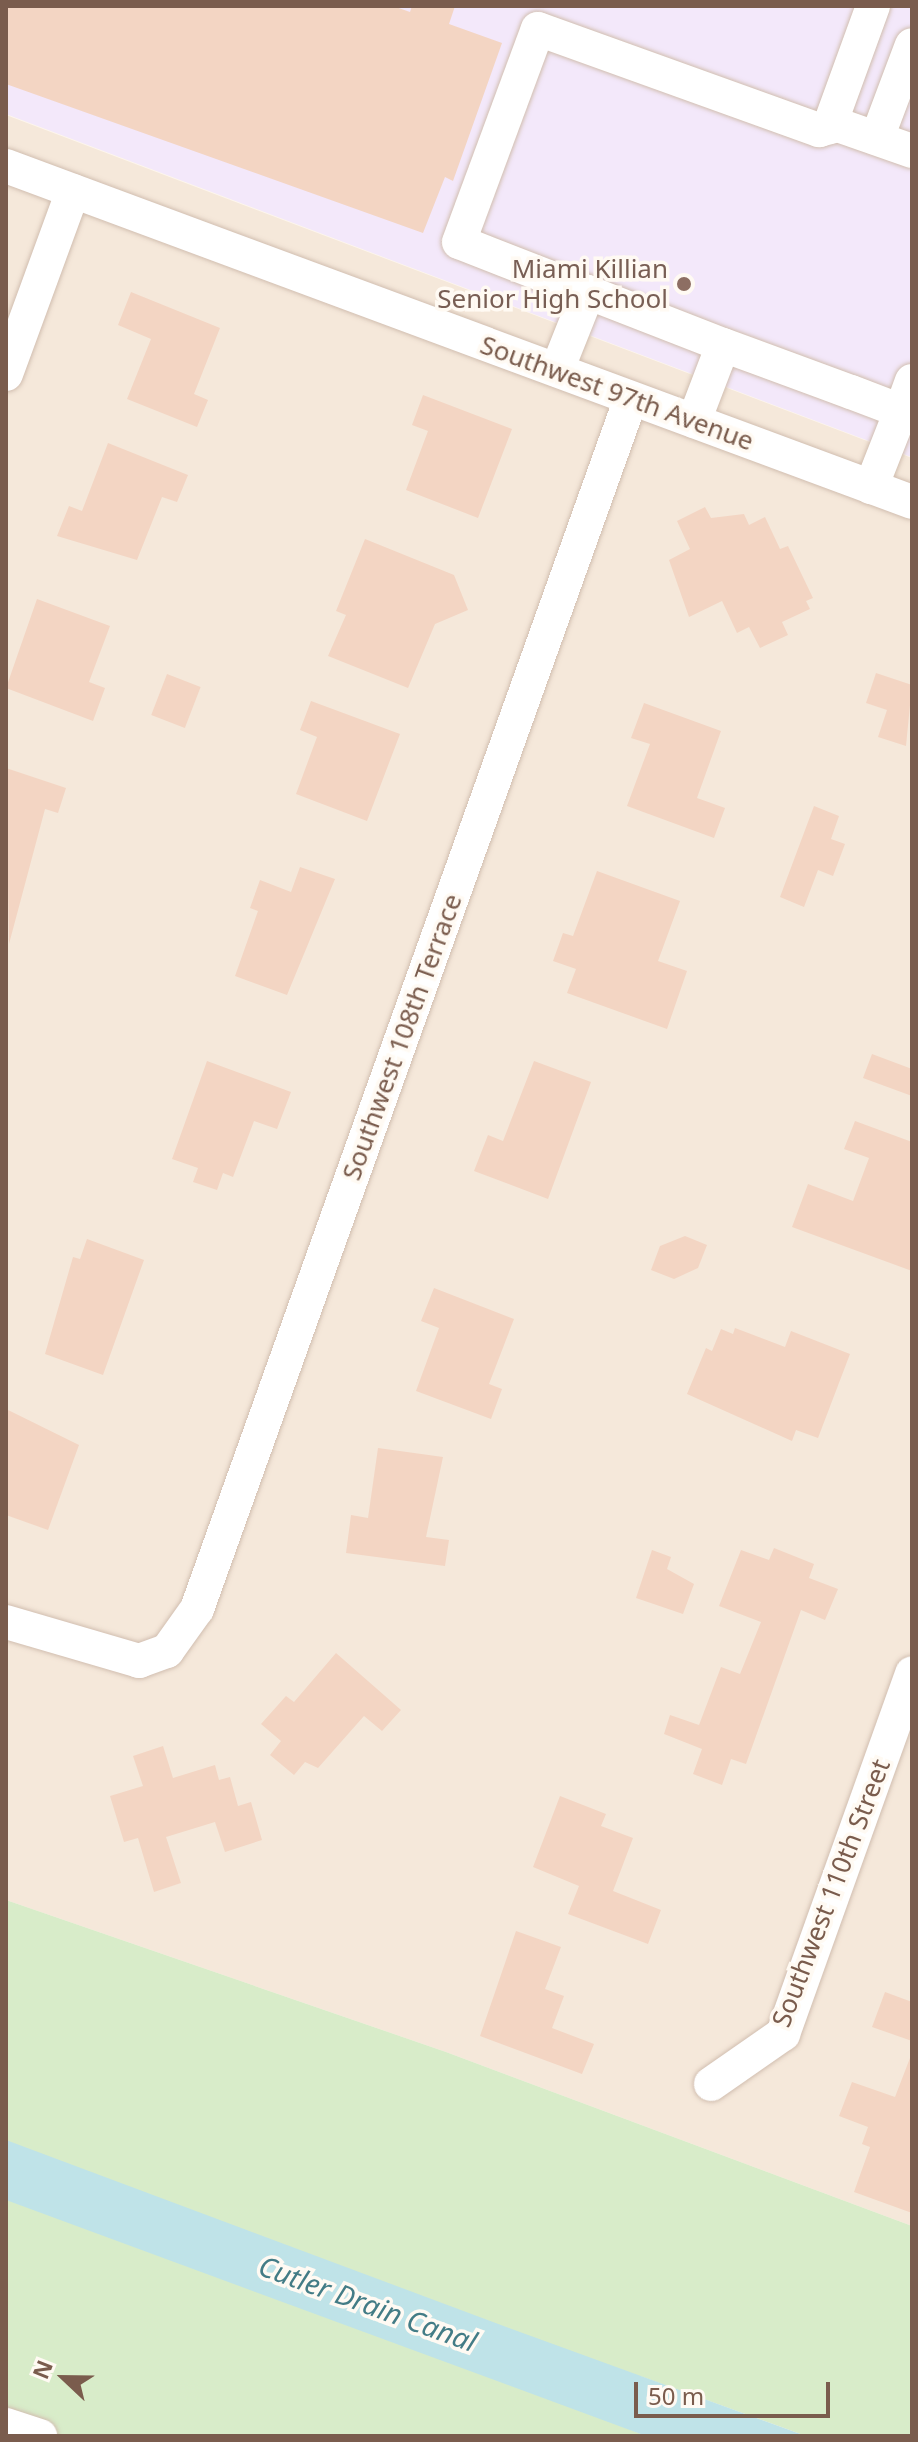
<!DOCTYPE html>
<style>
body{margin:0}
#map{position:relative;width:918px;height:2442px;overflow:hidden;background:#fdf6ec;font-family:"Noto Sans",sans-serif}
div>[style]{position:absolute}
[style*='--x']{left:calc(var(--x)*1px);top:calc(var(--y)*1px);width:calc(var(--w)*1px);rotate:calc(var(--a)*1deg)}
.residential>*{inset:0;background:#f5e8da}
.education>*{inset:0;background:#f3e8fa}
.green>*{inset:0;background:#d8ecc9}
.water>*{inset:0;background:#bfe3e8}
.building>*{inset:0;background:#f3d5c3;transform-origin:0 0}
.roads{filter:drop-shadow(0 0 2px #d1beb0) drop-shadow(0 0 2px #d1beb0)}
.minor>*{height:34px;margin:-17px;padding:0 17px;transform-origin:17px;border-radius:17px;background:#fff}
.dots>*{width:22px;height:22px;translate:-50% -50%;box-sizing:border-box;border:4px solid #fffaf3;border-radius:50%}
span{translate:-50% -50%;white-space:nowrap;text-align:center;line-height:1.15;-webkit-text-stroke:7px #fffaf3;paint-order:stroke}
.education-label{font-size:26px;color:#785e54}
.right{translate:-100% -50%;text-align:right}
.street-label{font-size:26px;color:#7a5c4d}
.water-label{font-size:28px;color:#437c86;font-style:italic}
.frame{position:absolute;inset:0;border:8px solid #7a5c4d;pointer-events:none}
.north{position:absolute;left:24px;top:2338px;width:80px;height:80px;-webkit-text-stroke:6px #fffaf3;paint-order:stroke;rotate:292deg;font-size:22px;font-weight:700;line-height:32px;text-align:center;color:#7a5c4d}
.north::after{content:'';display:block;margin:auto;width:28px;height:36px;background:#7a5c4d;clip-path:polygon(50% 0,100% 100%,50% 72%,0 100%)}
.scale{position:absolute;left:634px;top:2382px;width:196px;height:36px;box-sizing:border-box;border:4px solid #7a5c4d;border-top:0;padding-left:10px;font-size:24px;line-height:28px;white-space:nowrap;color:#7a5c4d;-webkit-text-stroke:6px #fffaf3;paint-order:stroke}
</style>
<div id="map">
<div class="residential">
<div style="clip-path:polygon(6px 115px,912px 458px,912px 2226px,446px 2052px,6px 1900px)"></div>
</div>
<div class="education">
<div style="clip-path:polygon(6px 6px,912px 6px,911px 457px,6px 114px)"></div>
</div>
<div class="green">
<div style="clip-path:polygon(6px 1900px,446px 2052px,912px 2226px,912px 2436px,806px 2436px,640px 2376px,619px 2425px,646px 2436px,6px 2436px)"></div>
</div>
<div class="water">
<div style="clip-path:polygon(6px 2140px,509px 2328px,806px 2436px,646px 2436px,6px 2200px)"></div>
</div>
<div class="building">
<div style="clip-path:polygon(6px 6px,393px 6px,410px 12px,412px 6px,455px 6px,449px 24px,502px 43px,453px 181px,445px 177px,423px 233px,6px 84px)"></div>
<div style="clip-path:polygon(131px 292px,220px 328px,194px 394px,208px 400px,197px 427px,127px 399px,151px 339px,118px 325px)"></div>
<div style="clip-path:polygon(423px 395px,512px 429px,478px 518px,406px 490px,428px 431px,412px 425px)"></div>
<div style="clip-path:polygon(108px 443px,188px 475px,177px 502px,162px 497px,137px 560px,57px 536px,69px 506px,82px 511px)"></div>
<div style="clip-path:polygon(705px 507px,711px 518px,744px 514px,749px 525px,765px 517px,780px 549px,788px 546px,813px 598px,806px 601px,810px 609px,782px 622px,788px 635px,760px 648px,749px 627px,737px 633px,722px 601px,689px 617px,669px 560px,690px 549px,677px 521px)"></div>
<div style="clip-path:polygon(365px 539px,454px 575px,468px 610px,435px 624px,408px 688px,328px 656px,346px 615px,336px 611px)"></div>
<div style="clip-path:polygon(37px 599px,110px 626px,89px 682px,105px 688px,93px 721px,6px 688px)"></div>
<div style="clip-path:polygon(876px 673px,912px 685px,906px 746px,878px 737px,887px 710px,866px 703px)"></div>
<div style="left:167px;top:674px;width:36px;height:44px;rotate:21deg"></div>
<div style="clip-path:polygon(311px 701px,400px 734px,367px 821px,296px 794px,317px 737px,300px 730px)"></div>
<div style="clip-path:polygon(644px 703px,721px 731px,697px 798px,725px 808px,714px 838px,627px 806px,650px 744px,631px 738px)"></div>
<div style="clip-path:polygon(6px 768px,66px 788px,58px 813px,45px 809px,9px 944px)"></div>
<div style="clip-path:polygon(814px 806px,839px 816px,831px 839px,845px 844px,833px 876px,818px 870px,804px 907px,780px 897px)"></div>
<div style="clip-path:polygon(300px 867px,335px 879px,287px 995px,235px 976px,258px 911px,250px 908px,260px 880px,291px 892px)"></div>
<div style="clip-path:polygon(597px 871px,680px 901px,658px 961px,687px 971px,667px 1029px,567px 993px,576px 969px,553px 961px,563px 933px,573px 936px)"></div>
<div style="clip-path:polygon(872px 1054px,912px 1069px,912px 1096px,863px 1078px)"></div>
<div style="clip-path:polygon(207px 1061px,291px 1092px,277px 1129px,254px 1121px,233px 1177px,223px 1173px,217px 1190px,193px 1182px,198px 1168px,172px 1159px)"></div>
<div style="clip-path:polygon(534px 1061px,591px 1082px,548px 1199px,474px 1171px,488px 1135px,503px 1141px)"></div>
<div style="clip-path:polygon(855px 1121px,912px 1142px,912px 1271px,792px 1227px,808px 1184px,853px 1201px,869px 1158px,844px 1149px)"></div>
<div style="clip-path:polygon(685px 1236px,707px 1245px,698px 1268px,674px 1279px,651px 1270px,660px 1246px)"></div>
<div style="clip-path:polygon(87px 1239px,144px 1260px,103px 1375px,45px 1354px,73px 1257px,80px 1259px)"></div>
<div style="clip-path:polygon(434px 1288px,514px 1319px,489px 1384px,502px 1389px,491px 1419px,416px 1391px,439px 1328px,421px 1321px)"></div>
<div style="clip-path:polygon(735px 1328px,785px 1347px,791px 1331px,850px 1354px,818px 1438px,796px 1430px,792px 1441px,687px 1394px,706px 1348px,712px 1351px,721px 1329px,733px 1334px)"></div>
<div style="clip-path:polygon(6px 1409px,79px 1445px,48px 1530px,6px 1515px)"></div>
<div style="clip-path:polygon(378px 1448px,443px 1457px,426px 1537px,449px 1540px,445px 1566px,346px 1553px,351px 1515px,368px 1518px)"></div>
<div style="clip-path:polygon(774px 1548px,814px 1564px,809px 1578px,838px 1589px,825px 1620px,801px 1610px,746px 1764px,731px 1759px,722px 1785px,693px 1774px,702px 1749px,664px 1734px,670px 1715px,699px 1725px,721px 1667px,740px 1674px,761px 1622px,719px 1606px,741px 1550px,769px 1560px)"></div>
<div style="clip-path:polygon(652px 1550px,671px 1557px,667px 1569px,694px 1584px,683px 1614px,636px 1598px)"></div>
<div style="clip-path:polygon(336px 1653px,401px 1710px,382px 1731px,364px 1716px,318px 1768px,305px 1762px,294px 1775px,270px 1755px,281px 1741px,261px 1724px,286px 1696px,294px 1702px)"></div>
<div style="clip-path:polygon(163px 1746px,173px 1778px,215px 1765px,219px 1780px,230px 1777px,238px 1806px,251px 1802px,262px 1840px,225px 1852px,215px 1822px,166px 1837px,181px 1883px,154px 1892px,138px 1838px,124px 1842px,110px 1796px,143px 1786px,133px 1756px)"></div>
<div style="clip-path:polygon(560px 1796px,606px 1814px,601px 1826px,633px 1838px,613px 1891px,661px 1910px,648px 1944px,568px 1914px,579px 1886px,533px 1867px)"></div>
<div style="clip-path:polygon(516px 1931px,561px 1947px,545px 1989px,564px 1996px,552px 2028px,594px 2044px,582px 2074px,480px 2036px)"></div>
<div style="clip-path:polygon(885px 1992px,912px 2002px,912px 2041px,872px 2027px)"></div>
<div style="clip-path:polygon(910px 2058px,912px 2059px,912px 2213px,854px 2192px,870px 2147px,862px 2144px,868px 2127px,839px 2116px,852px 2082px,895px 2097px)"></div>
</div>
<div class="roads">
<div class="minor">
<div style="--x:829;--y:127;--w:129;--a:-70"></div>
<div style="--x:877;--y:138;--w:99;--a:-69.4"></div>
<div style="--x:6;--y:166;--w:966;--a:20.35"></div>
<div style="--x:723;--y:345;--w:283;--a:-158.7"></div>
<div style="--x:459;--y:242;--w:227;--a:-69.7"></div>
<div style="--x:538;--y:29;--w:299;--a:19.8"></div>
<div style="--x:819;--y:130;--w:20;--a:-15"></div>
<div style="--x:838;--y:125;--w:78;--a:19.4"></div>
<div style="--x:557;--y:370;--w:84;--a:-68.3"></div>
<div style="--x:6;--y:374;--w:195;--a:-69.9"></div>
<div style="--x:901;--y:411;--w:32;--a:-70"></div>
<div style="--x:694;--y:421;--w:81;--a:-69.1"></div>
<div style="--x:723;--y:345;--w:136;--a:20.2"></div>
<div style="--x:851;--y:392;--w:53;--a:20.8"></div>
<div style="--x:901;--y:411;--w:82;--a:111.5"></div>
<div style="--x:6;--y:1622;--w:139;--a:16.3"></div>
<div style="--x:139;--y:1661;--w:30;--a:-20"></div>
<div style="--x:167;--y:1651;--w:52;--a:-54.5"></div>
<div style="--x:197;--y:1609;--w:1286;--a:-70.28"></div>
<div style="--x:711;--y:2084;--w:88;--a:-34.8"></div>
<div style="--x:783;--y:2034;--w:383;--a:-70.3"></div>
<div style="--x:6;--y:2425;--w:36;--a:18"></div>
</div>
</div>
<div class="dots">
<div style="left:684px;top:284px;background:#8d6e63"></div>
</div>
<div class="education-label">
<span class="right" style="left:668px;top:284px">Miami Killian<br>Senior High School</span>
</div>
<div class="street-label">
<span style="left:617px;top:393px;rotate:20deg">Southwest 97th Avenue</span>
<span style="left:402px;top:1037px;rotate:-70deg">Southwest 108th Terrace</span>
<span style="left:831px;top:1893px;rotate:-69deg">Southwest 110th Street</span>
</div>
<div class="water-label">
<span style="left:368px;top:2303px;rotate:20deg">Cutler Drain Canal</span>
</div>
<div class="frame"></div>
<div class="north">N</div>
<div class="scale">50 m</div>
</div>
